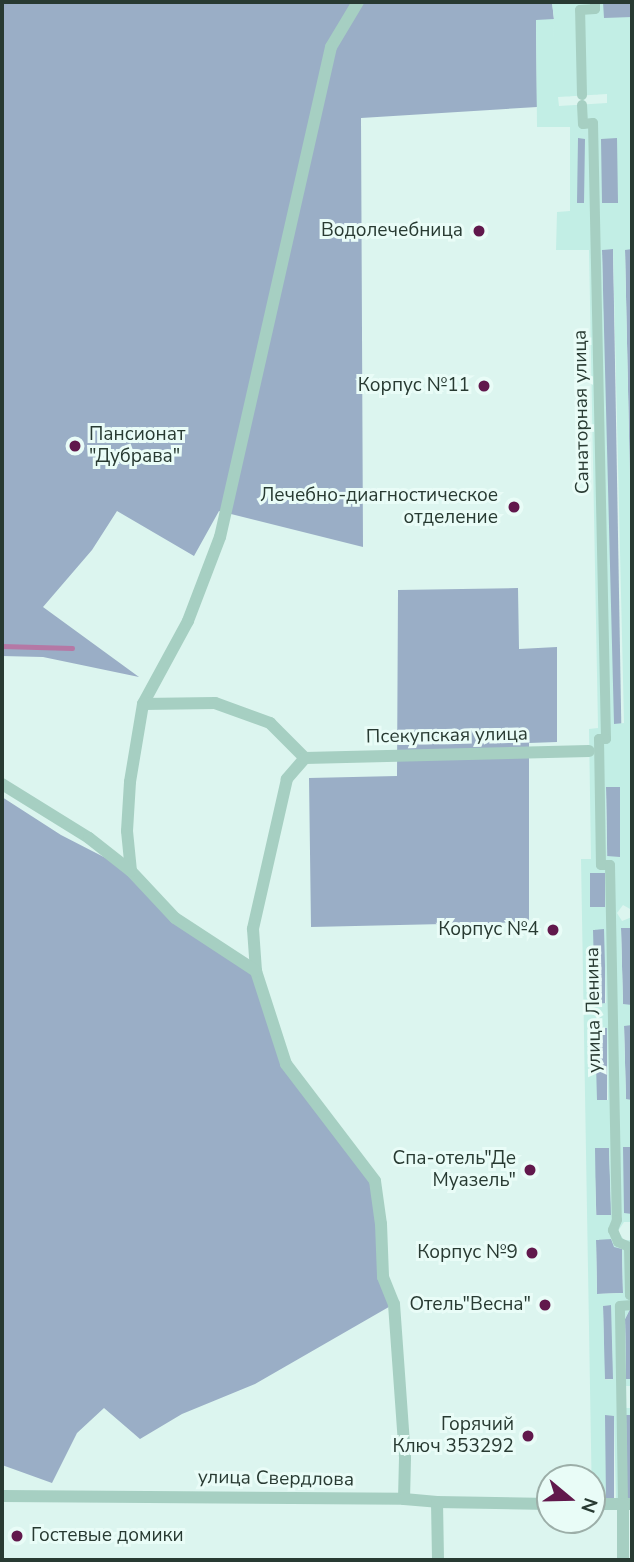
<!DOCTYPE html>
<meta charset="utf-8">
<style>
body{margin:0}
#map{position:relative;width:634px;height:1562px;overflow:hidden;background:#dcf5ef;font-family:"Nunito Sans",sans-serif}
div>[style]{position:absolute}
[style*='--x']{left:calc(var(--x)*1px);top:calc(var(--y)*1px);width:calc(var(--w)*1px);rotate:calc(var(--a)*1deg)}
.green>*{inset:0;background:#9aaec6;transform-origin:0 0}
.plaza>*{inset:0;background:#c2eee5}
.stream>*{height:4.5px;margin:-2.25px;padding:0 2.25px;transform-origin:2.25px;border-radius:2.25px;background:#b578a5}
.pedestrian>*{height:10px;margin:-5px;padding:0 5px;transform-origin:5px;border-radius:5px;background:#a6cfc2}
.minor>*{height:12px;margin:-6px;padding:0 6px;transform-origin:6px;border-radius:6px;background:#a6cfc2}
.dots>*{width:19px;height:19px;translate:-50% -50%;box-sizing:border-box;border:4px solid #e9fcf7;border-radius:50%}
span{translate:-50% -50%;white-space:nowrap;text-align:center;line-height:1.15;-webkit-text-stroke:6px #e9fcf7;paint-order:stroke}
.poi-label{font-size:19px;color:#283a32}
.right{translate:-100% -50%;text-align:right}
.left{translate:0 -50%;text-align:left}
.street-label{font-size:19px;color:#283a32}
.frame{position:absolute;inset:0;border:4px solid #283a32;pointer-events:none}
.north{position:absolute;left:536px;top:1464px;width:70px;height:70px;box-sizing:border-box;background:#e9fcf7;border:2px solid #9caea8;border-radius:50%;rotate:109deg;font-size:19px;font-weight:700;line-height:28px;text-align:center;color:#283a32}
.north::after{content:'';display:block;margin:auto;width:24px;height:32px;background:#61184c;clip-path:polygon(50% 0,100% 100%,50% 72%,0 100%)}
</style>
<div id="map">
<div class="green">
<div style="clip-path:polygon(2px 2px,552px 2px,554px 20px,536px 20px,537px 107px,361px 118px,363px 547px,219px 511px,194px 556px,117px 511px,92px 550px,43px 607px,139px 677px,43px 657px,2px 656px)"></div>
<div style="left:602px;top:2px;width:30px;height:16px"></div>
<div style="left:577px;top:138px;width:8px;height:65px"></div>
<div style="left:601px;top:138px;width:17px;height:65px"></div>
<div style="left:613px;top:249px;width:475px;height:11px;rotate:89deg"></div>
<div style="clip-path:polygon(625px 249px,632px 249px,632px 579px)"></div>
<div style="clip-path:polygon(518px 588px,519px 649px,557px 647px,557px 742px,529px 743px,529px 922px,311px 927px,309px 778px,397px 776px,398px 590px)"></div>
<div style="left:620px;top:786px;width:71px;height:14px;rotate:89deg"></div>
<div style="clip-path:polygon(2px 797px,61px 835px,131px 871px,175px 918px,256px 971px,286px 1064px,375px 1181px,383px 1277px,394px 1304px,255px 1384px,182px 1414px,140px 1439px,104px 1408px,77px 1433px,52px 1483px,2px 1465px)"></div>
<div style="left:590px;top:873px;width:15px;height:34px"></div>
<div style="clip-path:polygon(621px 928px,632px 928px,632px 1005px,623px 1005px)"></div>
<div style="left:593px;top:929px;width:12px;height:75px"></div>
<div style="clip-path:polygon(624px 1025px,632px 1025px,632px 1100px,626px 1100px)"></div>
<div style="left:595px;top:1028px;width:12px;height:72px"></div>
<div style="left:609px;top:1147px;width:68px;height:15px;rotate:88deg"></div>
<div style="left:623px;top:1147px;width:9px;height:67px"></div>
<div style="clip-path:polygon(596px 1239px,611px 1239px,622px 1249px,623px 1293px,597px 1294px)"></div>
<div style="left:612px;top:1305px;width:74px;height:9px;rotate:89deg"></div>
<div style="clip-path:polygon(630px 1309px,632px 1379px,626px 1379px,625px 1319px)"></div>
<div style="left:605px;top:1415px;width:9px;height:85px"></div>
<div style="clip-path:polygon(626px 1415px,632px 1415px,632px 1503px,627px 1503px)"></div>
</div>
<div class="plaza">
<div style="clip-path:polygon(evenodd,552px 2px,603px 2px,604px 18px,632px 17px,632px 249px,625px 250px,632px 574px,632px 910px,623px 905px,617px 913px,622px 921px,632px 917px,632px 928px,621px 928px,623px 1004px,632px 1005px,632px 1025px,624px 1026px,626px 1099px,632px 1100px,632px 1147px,623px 1147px,624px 1213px,632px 1214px,632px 1222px,624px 1222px,618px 1231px,624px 1240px,632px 1240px,632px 1314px,630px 1309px,625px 1319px,626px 1379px,632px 1379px,632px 1386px,626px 1386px,626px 1408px,632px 1408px,632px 1415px,626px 1415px,627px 1502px,592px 1504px,581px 859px,591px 859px,589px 729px,598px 728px,589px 250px,556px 250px,557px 212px,570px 211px,570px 127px,537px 127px,536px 20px,554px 19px,552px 2px,607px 94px,607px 103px,559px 106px,558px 97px,607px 94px,552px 2px,578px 138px,585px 139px,584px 203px,577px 203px,578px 138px,552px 2px,617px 138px,618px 203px,602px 203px,601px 139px,617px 138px,552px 2px,613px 249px,624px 723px,614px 724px,602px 250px,613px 249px,552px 2px,606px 787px,620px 787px,620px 857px,607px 856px,606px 787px,552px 2px,590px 873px,605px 873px,605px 907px,590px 907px,590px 873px,552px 2px,604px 929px,606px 1003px,595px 1004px,593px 930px,604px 929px,552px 2px,595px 1028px,607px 1028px,608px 1100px,597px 1100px,595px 1028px,552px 2px,595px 1148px,609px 1148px,611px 1215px,596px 1215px,595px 1148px,552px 2px,611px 1239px,614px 1247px,622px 1249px,623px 1293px,597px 1294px,596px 1240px,611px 1239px,552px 2px,611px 1305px,613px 1379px,605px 1380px,603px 1306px,611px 1305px,552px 2px,605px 1415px,614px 1416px,616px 1500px,606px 1500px,605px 1415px)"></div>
</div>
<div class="stream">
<div style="--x:2;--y:646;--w:70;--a:1.6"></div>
</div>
<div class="pedestrian">
<div style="--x:582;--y:95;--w:85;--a:-91.3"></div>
<div style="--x:580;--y:10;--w:15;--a:-4"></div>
<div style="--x:595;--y:9;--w:7;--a:-90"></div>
<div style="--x:582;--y:105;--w:19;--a:87"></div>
<div style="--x:583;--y:124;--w:10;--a:-6"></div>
<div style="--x:593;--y:123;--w:616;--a:88.79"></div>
<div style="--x:606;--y:739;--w:7;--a:180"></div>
<div style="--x:599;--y:739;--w:126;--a:89.1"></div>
<div style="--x:601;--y:865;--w:9;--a:0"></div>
<div style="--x:610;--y:865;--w:355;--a:88.9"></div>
<div style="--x:617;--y:1220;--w:11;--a:112"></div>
<div style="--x:613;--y:1230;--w:13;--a:67"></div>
<div style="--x:618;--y:1242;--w:12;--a:24"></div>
<div style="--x:629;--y:1247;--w:48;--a:88.8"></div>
<div style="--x:630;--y:1295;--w:2;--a:0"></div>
<div style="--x:623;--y:1504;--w:198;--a:-90.9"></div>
<div style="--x:620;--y:1306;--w:12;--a:-5"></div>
</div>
<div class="minor">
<div style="--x:358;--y:2;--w:52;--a:121"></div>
<div style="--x:331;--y:47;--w:502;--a:102.76"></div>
<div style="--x:220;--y:537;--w:90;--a:110.9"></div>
<div style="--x:188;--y:621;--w:94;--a:118.5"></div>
<div style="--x:143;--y:704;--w:72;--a:-0.8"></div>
<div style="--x:215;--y:703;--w:59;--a:20"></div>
<div style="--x:270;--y:723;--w:49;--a:45"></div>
<div style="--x:305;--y:758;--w:28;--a:131"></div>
<div style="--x:287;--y:779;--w:154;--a:102.8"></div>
<div style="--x:253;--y:929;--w:42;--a:85.9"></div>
<div style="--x:256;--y:971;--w:98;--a:72.1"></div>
<div style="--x:286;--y:1064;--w:147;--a:52.7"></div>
<div style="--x:375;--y:1181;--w:43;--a:82.1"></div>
<div style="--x:381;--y:1224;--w:53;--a:87.8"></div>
<div style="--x:383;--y:1277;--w:29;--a:68"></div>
<div style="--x:394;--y:1304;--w:154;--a:85.9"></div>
<div style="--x:405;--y:1458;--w:41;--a:91.4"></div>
<div style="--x:143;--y:704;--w:79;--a:99.5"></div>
<div style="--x:130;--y:782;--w:49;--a:93.5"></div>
<div style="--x:127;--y:831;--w:40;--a:84.3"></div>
<div style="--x:131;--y:871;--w:64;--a:46.9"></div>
<div style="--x:175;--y:918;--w:97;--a:33.2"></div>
<div style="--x:305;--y:758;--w:284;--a:-1.4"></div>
<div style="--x:2;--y:784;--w:102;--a:31.8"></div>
<div style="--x:89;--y:838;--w:53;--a:38.2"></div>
<div style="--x:2;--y:1496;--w:402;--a:0.4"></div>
<div style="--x:404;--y:1499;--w:33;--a:5"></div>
<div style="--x:437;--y:1502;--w:113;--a:1"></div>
<div style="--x:437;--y:1502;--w:58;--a:89"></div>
<div style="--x:592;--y:1504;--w:40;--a:0"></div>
<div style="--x:623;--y:1504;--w:56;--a:90"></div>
</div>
<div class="dots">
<div style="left:479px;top:231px;background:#61184c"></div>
<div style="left:484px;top:386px;background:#61184c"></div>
<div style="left:75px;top:446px;background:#61184c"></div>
<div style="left:514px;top:507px;background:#61184c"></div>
<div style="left:553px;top:930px;background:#61184c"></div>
<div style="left:530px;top:1170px;background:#61184c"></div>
<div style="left:532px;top:1253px;background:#61184c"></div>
<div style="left:545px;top:1305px;background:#61184c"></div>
<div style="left:528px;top:1436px;background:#61184c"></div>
<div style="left:17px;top:1536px;background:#61184c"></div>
</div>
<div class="poi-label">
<span class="right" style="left:463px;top:231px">Водолечебница</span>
<span class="right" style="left:470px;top:386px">Корпус №11</span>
<span class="left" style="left:89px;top:446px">Пансионат<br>"Дубрава"</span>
<span class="right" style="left:498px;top:507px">Лечебно-диагностическое<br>отделение</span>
<span class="right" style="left:539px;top:930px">Корпус №4</span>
<span class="right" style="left:516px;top:1170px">Спа-отель"Де<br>Муазель"</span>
<span class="right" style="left:518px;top:1253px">Корпус №9</span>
<span class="right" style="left:531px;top:1305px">Отель"Весна"</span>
<span class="right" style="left:514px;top:1436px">Горячий<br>Ключ 353292</span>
<span class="left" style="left:31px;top:1536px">Гостевые домики</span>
</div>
<div class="street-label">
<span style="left:582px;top:412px;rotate:-91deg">Санаторная улица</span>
<span style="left:447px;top:736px;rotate:-1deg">Псекупская улица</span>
<span style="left:594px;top:1010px;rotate:-91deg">улица Ленина</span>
<span style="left:276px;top:1479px;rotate:1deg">улица Свердлова</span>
</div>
<div class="frame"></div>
<div class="north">N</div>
</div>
